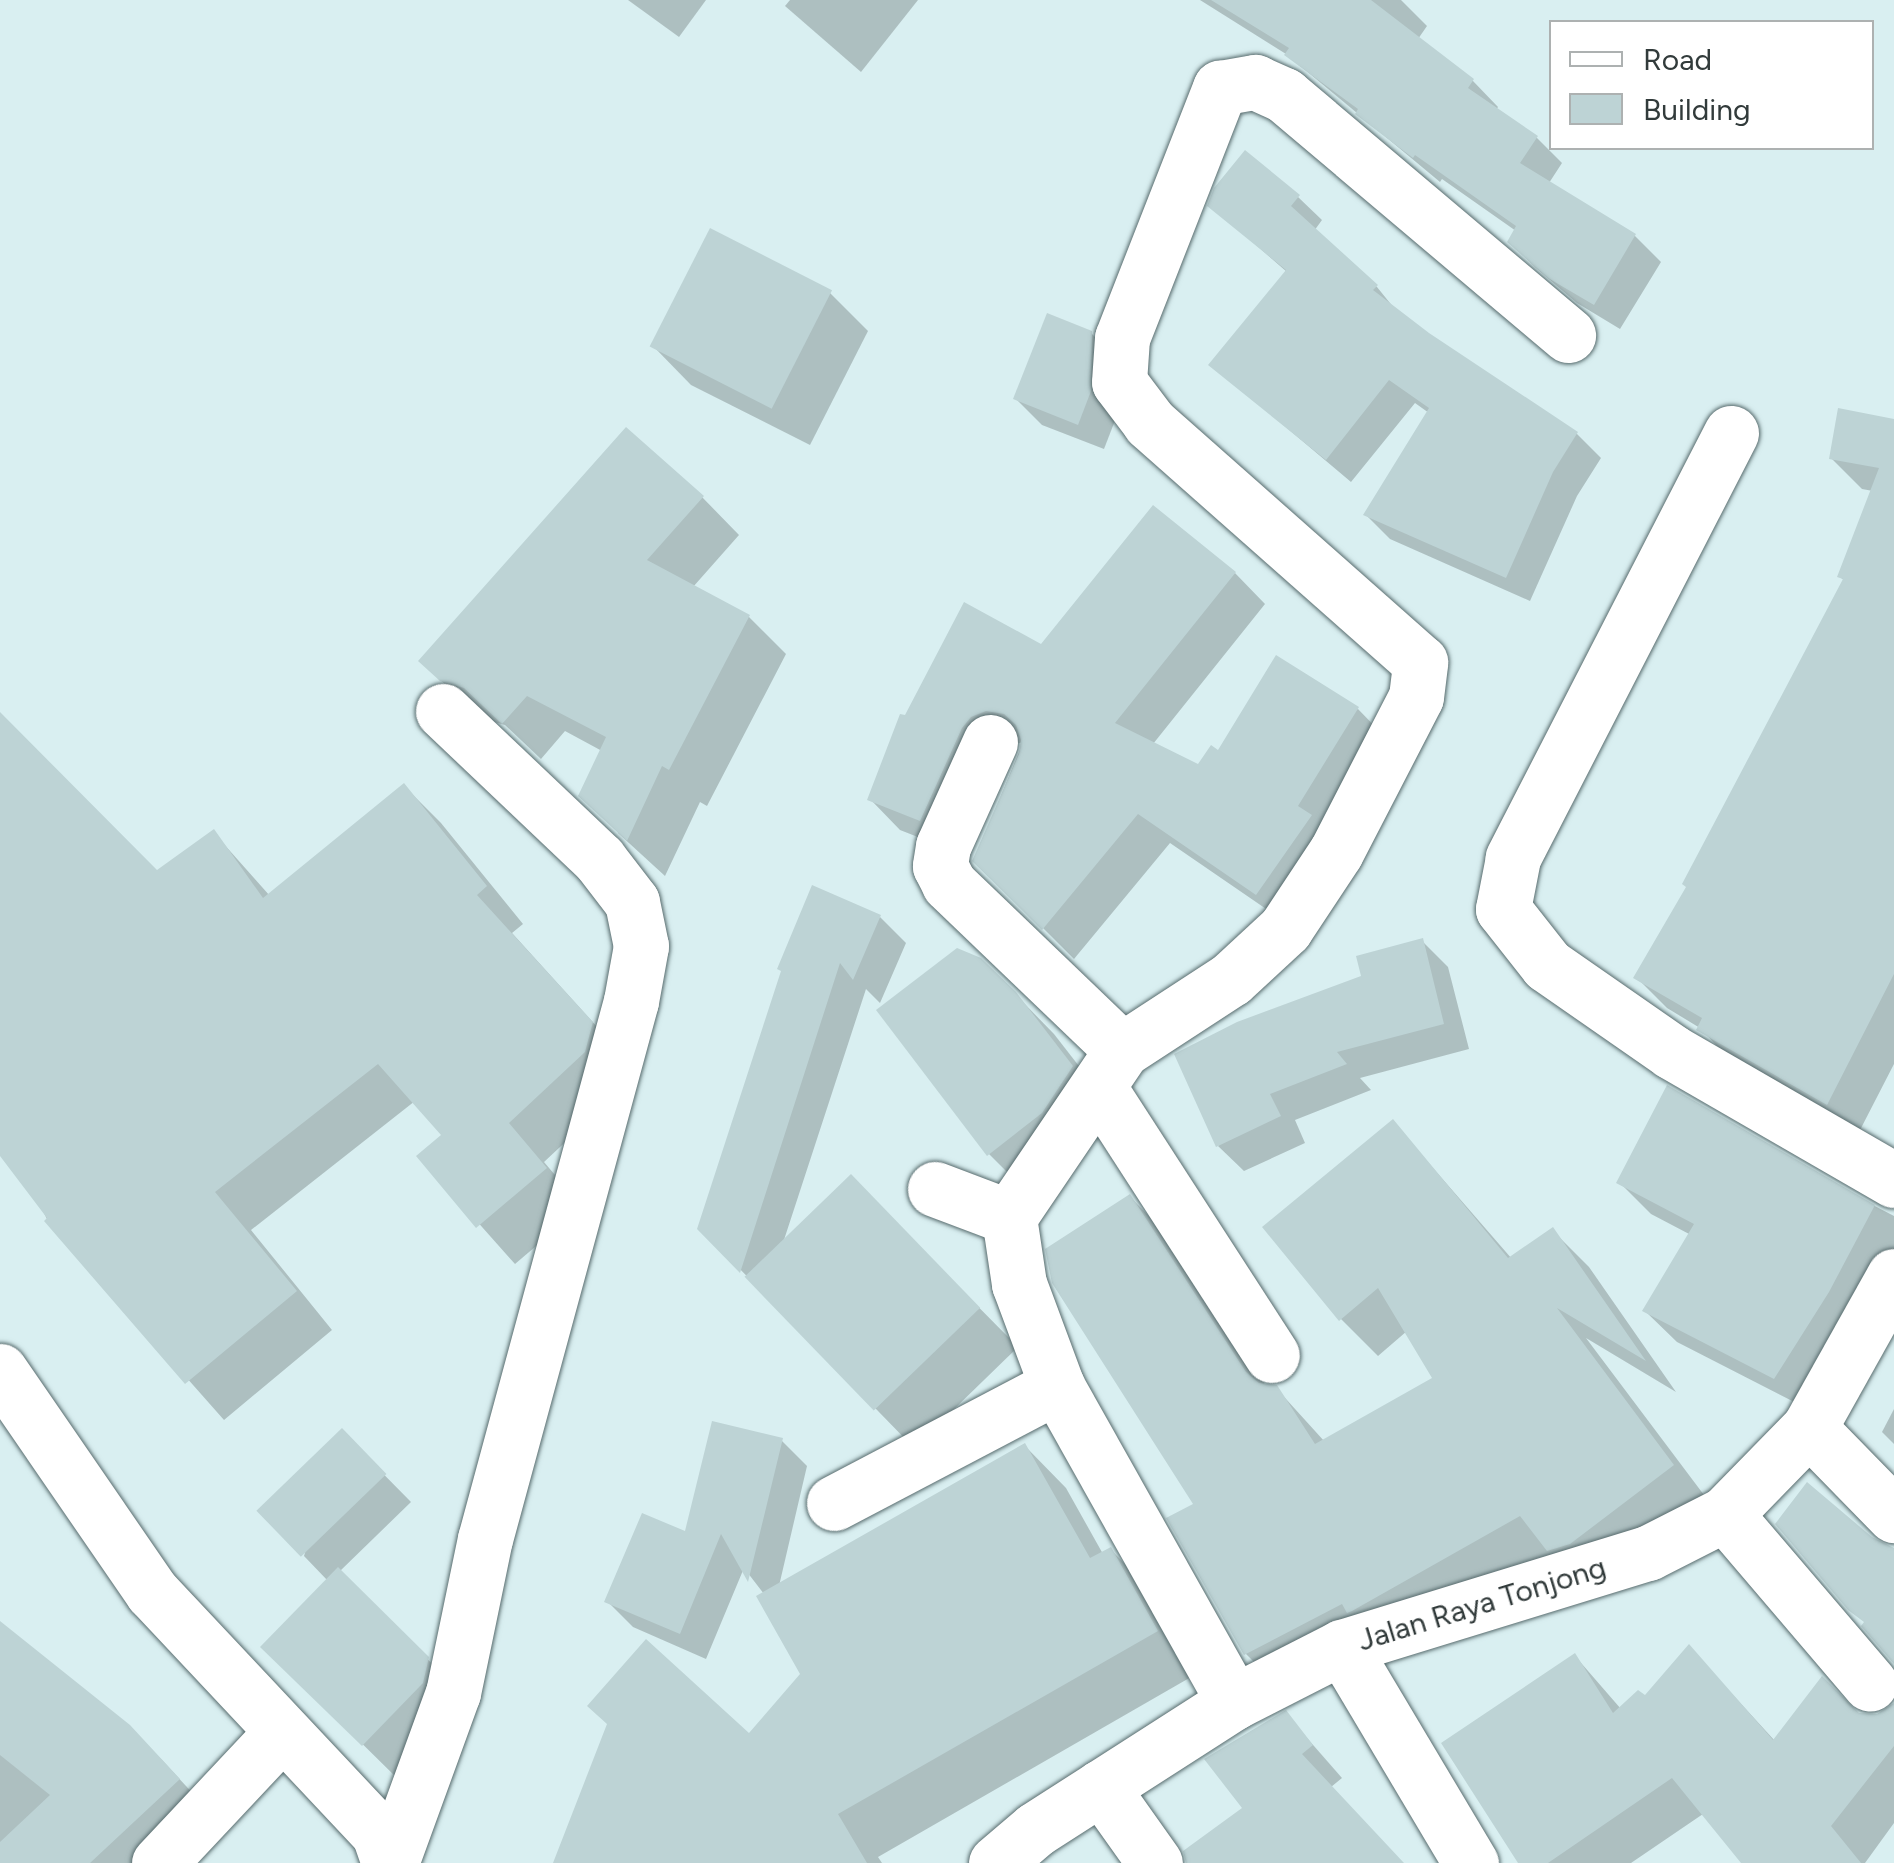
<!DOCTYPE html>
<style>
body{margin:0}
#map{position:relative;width:1894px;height:1863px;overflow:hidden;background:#d9eff1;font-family:Figtree,sans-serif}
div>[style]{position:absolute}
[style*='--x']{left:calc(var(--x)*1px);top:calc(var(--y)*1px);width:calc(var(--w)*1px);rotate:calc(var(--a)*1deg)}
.shadow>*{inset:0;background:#0003}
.building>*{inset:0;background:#bdd3d5;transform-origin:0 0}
.roads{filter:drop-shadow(0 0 2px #576b6d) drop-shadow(0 0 2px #576b6d)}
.minor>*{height:55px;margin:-27.5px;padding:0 27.5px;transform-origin:27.5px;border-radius:27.5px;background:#fff}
.secondary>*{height:55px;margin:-27.5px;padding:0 27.5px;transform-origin:27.5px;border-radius:27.5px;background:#fff}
span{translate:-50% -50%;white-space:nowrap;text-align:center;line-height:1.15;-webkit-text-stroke:9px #fff;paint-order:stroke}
.street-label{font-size:30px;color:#323b3b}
.legend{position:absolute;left:1549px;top:20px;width:325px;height:130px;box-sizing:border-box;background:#fff;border:2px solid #adb1b1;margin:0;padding:12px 18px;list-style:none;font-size:30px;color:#323b3b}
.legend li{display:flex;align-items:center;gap:20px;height:50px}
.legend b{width:50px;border:2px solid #adb1b1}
</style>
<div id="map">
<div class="shadow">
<div style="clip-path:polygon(628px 0,706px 0,679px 37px)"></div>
<div style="clip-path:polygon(790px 0,918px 0,861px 72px,785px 6px)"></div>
<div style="clip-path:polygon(1200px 0,1401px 0,1427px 26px,1418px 39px,1473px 81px,1498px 107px,1496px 110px,1537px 138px,1562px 163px,1549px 183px,1635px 236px,1661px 262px,1620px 329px,1577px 303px,1536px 268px,1510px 242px,1516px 231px,1442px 179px,1440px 182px,1286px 54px)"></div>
<div style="clip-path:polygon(1298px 197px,1322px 220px,1314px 231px,1377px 287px,1398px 313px,1577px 434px,1601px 458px,1577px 496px,1530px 601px,1390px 539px,1366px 515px,1429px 413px,1415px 403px,1351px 482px,1212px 365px,1287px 272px,1210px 205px)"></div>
<div style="clip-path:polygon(830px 293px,868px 331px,810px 445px,691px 385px,653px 346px)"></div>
<div style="clip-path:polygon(1091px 333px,1117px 359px,1116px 418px,1104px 449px,1042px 425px,1016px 399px)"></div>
<div style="clip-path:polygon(1894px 421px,1894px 1064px,1858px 1134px,1730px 1060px,1700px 1028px,1667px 1008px,1636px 977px,1688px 888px,1845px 581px,1840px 577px,1873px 491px,1862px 489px,1831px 458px)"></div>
<div style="clip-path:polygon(702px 497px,739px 535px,693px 587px,749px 617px,786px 654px,707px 806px,700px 802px,665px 876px,618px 833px,602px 751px,565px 731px,541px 759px,505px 725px,480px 718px,421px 661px)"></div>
<div style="clip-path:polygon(1235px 573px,1265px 604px,1153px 744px,1199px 767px,1219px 753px,1358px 709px,1388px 740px,1288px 924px,1170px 843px,1074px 959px,975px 860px,1023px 742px,1002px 748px,951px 850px,900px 830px,870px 799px,1042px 647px)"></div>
<div style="clip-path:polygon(0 751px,157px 873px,214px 833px,270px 896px,404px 786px,441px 823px,523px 924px,512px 933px,629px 1062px,621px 1090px,544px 1162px,582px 1207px,515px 1264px,419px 1156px,444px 1135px,415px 1101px,251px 1230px,332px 1330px,224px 1420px,48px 1221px,0 1127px)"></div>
<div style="clip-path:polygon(880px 917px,906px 943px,880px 1003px,866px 989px,782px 1246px,851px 1178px,1018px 1347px,914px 1448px,700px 1228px,784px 972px)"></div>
<div style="clip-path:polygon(1422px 941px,1448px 967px,1469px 1049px,1360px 1078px,1371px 1090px,1295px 1120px,1305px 1143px,1244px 1171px,1218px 1146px,1364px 978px)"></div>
<div style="clip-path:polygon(1015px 994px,1054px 1034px,1110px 1106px,1027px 1192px,989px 1154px)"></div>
<div style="clip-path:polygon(1393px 1122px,1512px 1259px,1552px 1230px,1589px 1267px,1676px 1392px,1586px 1338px,1710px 1503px,1283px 1691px,1246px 1654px,1196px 1505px,1130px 1197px,1167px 1234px,1266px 1386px,1276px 1388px,1325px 1442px,1436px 1379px,1407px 1331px,1378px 1356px,1341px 1319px)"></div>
<div style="clip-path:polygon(1796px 1165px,1894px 1216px,1894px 1287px,1806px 1408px,1677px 1342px,1645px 1311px,1691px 1235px,1651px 1214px,1620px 1183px)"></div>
<div style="clip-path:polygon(1894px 1409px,1894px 1444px,1882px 1432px)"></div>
<div style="clip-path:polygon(342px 1432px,411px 1502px,339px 1572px,466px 1697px,401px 1782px,264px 1647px,328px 1581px,304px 1556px)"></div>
<div style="clip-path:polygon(781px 1440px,807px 1466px,779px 1586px,1025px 1446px,1066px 1488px,1103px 1554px,1111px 1550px,1152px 1591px,1198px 1673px,878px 1857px,882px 1863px,556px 1863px,749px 1737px,803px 1674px,764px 1594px,744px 1568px,706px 1659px,633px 1627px,607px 1601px,687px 1534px)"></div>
<div style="clip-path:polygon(0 1624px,162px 1760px,210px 1812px,156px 1863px,0 1863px)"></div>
<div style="clip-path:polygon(1690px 1648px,1775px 1741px,1858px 1715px,1875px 1717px,1894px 1706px,1894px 1823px,1865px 1863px,1744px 1863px,1703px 1814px,1631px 1863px,1521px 1863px,1575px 1656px,1621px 1709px,1646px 1699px)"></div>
<div style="clip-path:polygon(1286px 1714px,1342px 1778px,1331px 1787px,1402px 1863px,1186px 1863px,1186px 1853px,1246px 1809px)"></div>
</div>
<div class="building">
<div style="clip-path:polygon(1211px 0,1371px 0,1474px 79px,1468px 88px,1538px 136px,1520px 163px,1636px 234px,1594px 305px,1548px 278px,1507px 242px,1516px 226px,1415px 155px,1413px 158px,1355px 114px,1358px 109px,1284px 55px,1289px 48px)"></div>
<div style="clip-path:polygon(1245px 150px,1300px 195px,1291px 206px,1378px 285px,1373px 290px,1429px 333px,1578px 432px,1553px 472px,1506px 578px,1363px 515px,1429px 408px,1389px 380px,1326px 460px,1208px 365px,1286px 270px,1207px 206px,1214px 188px)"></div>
<div style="left:710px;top:228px;width:137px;height:133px;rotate:27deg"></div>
<div style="clip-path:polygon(1047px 313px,1092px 331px,1091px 391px,1078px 425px,1013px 399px)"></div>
<div style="clip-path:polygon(1838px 408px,1894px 419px,1894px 974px,1827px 1105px,1696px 1030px,1702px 1018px,1633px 978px,1686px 887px,1682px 884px,1843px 579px,1837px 577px,1879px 468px,1829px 459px)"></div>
<div style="clip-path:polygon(626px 427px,704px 496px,647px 560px,750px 615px,669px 770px,662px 766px,627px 841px,578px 796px,606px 737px,527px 696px,502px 724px,464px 688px,440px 681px,418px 661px)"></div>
<div style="clip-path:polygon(1153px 505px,1236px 572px,1115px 723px,1198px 764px,1211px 745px,1218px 750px,1276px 655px,1359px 707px,1298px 806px,1312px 815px,1256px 895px,1138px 814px,1042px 930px,972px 861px,1019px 754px,1021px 740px,1016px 725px,1004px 714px,986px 711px,971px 717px,962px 728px,920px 821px,867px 800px,900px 714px,905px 715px,964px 602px,1041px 644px)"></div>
<div style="clip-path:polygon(0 712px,157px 870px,214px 829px,263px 898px,404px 783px,487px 886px,477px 895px,593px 1022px,585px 1052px,509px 1123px,547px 1168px,476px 1228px,416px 1156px,441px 1135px,378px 1064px,215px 1192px,297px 1291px,185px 1384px,44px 1221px,47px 1218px,0 1156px)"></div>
<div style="clip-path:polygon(812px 885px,881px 915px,853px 980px,840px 963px,740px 1273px,697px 1229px,781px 971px,777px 969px)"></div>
<div style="clip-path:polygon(1423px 938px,1444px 1024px,1337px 1052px,1347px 1064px,1270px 1094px,1281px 1116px,1216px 1147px,1174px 1054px,1237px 1022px,1361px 976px,1356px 956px)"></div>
<div style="clip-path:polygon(957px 948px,981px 958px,1016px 992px,1073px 1066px,1042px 1113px,987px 1156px,876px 1010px)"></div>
<div style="clip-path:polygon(1667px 1085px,1875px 1205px,1829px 1292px,1774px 1379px,1642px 1311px,1694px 1224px,1616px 1183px)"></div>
<div style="clip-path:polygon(1393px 1119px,1508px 1258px,1553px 1227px,1646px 1361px,1557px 1308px,1674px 1465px,1570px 1544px,1547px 1551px,1520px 1516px,1352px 1611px,1347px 1613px,1342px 1604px,1244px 1655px,1166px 1518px,1193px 1504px,1052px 1283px,1045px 1249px,1130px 1194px,1246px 1372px,1259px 1383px,1277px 1385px,1315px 1444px,1432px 1378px,1378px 1288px,1339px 1321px,1262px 1227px)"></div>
<div style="left:851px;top:1174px;width:186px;height:148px;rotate:46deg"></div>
<div style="clip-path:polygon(712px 1421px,783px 1438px,748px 1582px,721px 1534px,680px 1634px,604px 1602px,642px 1513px,685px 1531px)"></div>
<div style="left:342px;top:1428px;width:64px;height:119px;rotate:46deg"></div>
<div style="clip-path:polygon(1025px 1443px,1090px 1558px,1111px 1547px,1158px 1631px,838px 1814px,867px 1863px,553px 1863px,607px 1724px,587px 1706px,646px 1639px,749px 1733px,800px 1674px,756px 1596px)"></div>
<div style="clip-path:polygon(1807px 1482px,1872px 1537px,1894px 1548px,1894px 1664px,1861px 1626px,1864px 1622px,1848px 1610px,1775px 1524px)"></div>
<div style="clip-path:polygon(338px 1567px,429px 1657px,423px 1683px,362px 1746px,260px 1647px)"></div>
<div style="clip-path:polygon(0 1621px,130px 1725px,180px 1779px,90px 1863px,0 1863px,0 1842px,50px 1795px,0 1755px)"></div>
<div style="clip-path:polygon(1689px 1644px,1773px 1740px,1822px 1676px,1859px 1713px,1877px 1714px,1894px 1703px,1894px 1746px,1831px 1826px,1861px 1863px,1741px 1863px,1672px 1778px,1548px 1863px,1518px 1863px,1441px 1743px,1575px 1653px,1613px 1713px,1638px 1690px,1645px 1695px)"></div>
<div style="clip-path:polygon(1286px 1710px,1313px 1745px,1302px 1754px,1404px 1863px,1186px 1863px,1183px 1851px,1242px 1808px,1204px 1759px)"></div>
</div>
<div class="roads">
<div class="minor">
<div style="--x:1731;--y:433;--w:478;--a:117.2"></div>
<div style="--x:1513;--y:858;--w:52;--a:101.1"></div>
<div style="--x:1503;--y:909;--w:71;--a:51.8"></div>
<div style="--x:1547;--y:965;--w:152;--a:34.8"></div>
<div style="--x:1672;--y:1052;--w:256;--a:30"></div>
<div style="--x:990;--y:742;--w:114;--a:114.3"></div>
<div style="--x:943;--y:846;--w:20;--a:99"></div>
<div style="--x:940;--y:866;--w:20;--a:63"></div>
<div style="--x:949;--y:884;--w:240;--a:43.8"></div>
<div style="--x:1099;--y:1088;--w:318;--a:57.1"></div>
<div style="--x:935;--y:1189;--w:79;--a:20.7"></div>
<div style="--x:0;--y:1371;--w:268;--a:55.5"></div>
<div style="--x:152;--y:1592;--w:332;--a:46.8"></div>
<div style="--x:379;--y:1834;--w:31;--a:71"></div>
<div style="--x:1809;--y:1428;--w:122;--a:45.7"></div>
<div style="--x:834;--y:1503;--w:252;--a:-27.7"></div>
<div style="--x:1725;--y:1514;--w:223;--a:49.5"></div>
<div style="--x:1342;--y:1647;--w:252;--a:59.2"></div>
<div style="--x:1234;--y:1702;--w:362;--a:-119.3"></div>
<div style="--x:1057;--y:1386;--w:109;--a:-110.4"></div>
<div style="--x:1019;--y:1284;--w:68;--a:-98.5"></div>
<div style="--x:1009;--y:1217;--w:202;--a:-55.9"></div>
<div style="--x:1122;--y:1050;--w:130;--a:-33.1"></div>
<div style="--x:1231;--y:979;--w:74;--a:-42.8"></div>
<div style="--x:1285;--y:929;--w:92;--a:-56.5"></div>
<div style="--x:1336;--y:852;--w:174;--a:-62.7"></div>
<div style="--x:1416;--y:697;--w:35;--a:-83"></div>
<div style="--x:1420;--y:662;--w:361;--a:-138.5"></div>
<div style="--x:1150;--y:423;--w:51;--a:-127.1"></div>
<div style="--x:1119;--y:382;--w:44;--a:-86.1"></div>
<div style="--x:1122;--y:338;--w:269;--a:-68.6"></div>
<div style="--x:1220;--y:88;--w:36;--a:-10"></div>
<div style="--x:1255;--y:82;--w:32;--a:24"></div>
<div style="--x:1284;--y:95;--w:372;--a:40.2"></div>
<div style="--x:1101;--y:1787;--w:93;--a:54.6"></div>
<div style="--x:159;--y:1863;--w:180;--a:-46.8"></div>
<div style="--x:391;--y:1863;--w:181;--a:-70"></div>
<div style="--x:453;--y:1693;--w:157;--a:-78.3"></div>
<div style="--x:485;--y:1539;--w:557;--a:-74.82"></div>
<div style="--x:631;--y:1001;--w:56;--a:-79.7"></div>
<div style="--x:641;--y:946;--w:45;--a:-101.6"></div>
<div style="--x:632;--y:902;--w:54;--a:-127.5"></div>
<div style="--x:599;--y:859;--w:215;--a:-136.5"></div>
</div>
<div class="secondary">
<div style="--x:996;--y:1863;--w:52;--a:-40.4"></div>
<div style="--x:1036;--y:1829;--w:235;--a:-32.7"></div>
<div style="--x:1234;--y:1702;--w:121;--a:-27"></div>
<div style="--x:1342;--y:1647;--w:320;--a:-17.1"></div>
<div style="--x:1648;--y:1553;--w:86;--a:-26.9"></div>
<div style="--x:1725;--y:1514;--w:120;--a:-45.7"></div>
<div style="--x:1809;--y:1428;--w:174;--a:-60.8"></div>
</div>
</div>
<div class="street-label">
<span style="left:1482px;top:1604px;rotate:-17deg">Jalan Raya Tonjong</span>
</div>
<ul class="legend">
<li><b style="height:12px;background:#fff"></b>Road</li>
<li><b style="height:28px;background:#bdd3d5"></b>Building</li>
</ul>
</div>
